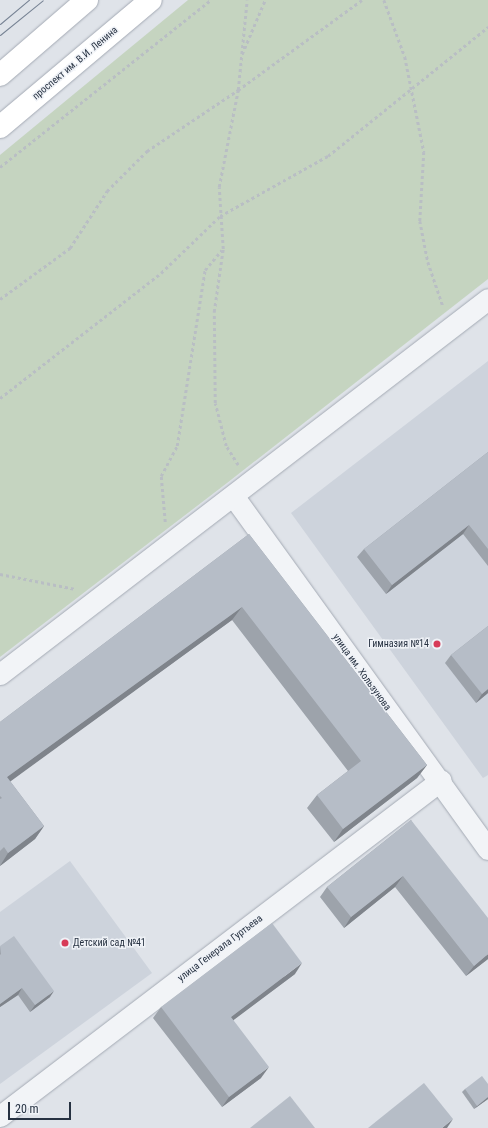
<!DOCTYPE html>
<meta charset="utf-8">
<style>
body{margin:0}
#map{position:relative;width:488px;height:1128px;overflow:hidden;background:#dfe3e9;font-family:"Roboto Condensed",sans-serif}
div>[style]{position:absolute}
[style*='--x']{left:calc(var(--x)*1px);top:calc(var(--y)*1px);width:calc(var(--w)*1px);rotate:calc(var(--a)*1deg)}
.built>*{inset:0;background:#cdd3dc}
.green>*{inset:0;background:#c5d4c0}
.path>*{height:2.5px;margin-top:-1.25px;transform-origin:0;background:repeating-linear-gradient(90deg,#b9bec4 0 3px,transparent 0 6px)}
.roads{filter:drop-shadow(0 0 1px #a4aab4) drop-shadow(0 0 1px #a4aab4)}
.minor>*{height:21px;margin:-10.5px;padding:0 10.5px;transform-origin:10.5px;border-radius:10.5px;background:#f2f4f7}
.primary>*{height:22px;margin:-11px;padding:0 11px;transform-origin:11px;border-radius:11px;background:#fff}
.tram>*{height:1px;margin:-0.5px;padding:0 0.5px;transform-origin:0.5px;border-radius:0.5px;background:#778394}
.wall>*{inset:0;background:#9da3ab}
.shaded-wall>*{inset:0;background:#7f848b}
.building>*{inset:0;background:#b6bdc7}
.dots>*{width:11px;height:11px;translate:-50% -50%;box-sizing:border-box;border:2px solid #eff2f7;border-radius:50%}
span{translate:-50% -50%;white-space:nowrap;text-align:center;line-height:1.15;-webkit-text-stroke:3px #eff2f7;paint-order:stroke}
.street-label{font-size:10px;color:#273242}
.poi-label{font-size:10px;color:#273242}
.right{translate:-100% -50%;text-align:right}
.left{translate:0 -50%;text-align:left}
.scale{position:absolute;left:8px;top:1102px;width:63px;height:18px;box-sizing:border-box;border:2px solid #273242;border-top:0;padding-left:5px;font-size:12px;line-height:14px;white-space:nowrap;color:#273242;-webkit-text-stroke:3px #eff2f7;paint-order:stroke}
</style>
<div id="map">
<div class="built">
<div style="clip-path:polygon(488px 361px,488px 775px,483px 778px,291px 513px)"></div>
<div style="clip-path:polygon(70px 861px,152px 973px,0 1084px,0 912px)"></div>
</div>
<div class="green">
<div style="clip-path:polygon(188px 0,488px 0,488px 279px,227px 483px,0 657px,0 155px)"></div>
</div>
<div class="path">
<div style="--x:384;--y:0;--w:61;--a:69.8"></div>
<div style="--x:405;--y:57;--w:97;--a:78.7"></div>
<div style="--x:424;--y:152;--w:69;--a:93.3"></div>
<div style="--x:420;--y:221;--w:42;--a:79"></div>
<div style="--x:428;--y:262;--w:46;--a:71.2"></div>
<div style="--x:242;--y:54;--w:59;--a:-66.9"></div>
<div style="--x:0;--y:167;--w:269;--a:-38.4"></div>
<div style="--x:0;--y:299;--w:87;--a:-36.1"></div>
<div style="--x:70;--y:248;--w:68;--a:-57"></div>
<div style="--x:107;--y:191;--w:57;--a:-45"></div>
<div style="--x:147;--y:151;--w:110;--a:-33.8"></div>
<div style="--x:238;--y:90;--w:153;--a:-36"></div>
<div style="--x:0;--y:398;--w:204;--a:-37.8"></div>
<div style="--x:161;--y:273;--w:82;--a:-44"></div>
<div style="--x:220;--y:216;--w:124;--a:-29.1"></div>
<div style="--x:328;--y:156;--w:206;--a:-38.9"></div>
<div style="--x:238;--y:465;--w:22;--a:-122"></div>
<div style="--x:226;--y:446;--w:44;--a:-104.3"></div>
<div style="--x:215;--y:403;--w:91;--a:-90.6"></div>
<div style="--x:214;--y:312;--w:64;--a:-81.9"></div>
<div style="--x:223;--y:249;--w:62;--a:-93.7"></div>
<div style="--x:219;--y:187;--w:99;--a:-78.9"></div>
<div style="--x:238;--y:90;--w:90;--a:-84.3"></div>
<div style="--x:165;--y:522;--w:46;--a:-95"></div>
<div style="--x:161;--y:476;--w:34;--a:-62"></div>
<div style="--x:177;--y:446;--w:178;--a:-81"></div>
<div style="--x:205;--y:270;--w:26;--a:-50"></div>
<div style="--x:0;--y:574;--w:77;--a:11.2"></div>
</div>
<div class="roads">
<div class="minor">
<div style="--x:234;--y:497;--w:434;--a:54.2"></div>
<div style="--x:0;--y:674;--w:615;--a:-37.54"></div>
<div style="--x:0;--y:1116;--w:554;--a:-37.3"></div>
</div>
<div class="primary">
<div style="--x:0;--y:75;--w:115;--a:-40.8"></div>
<div style="--x:0;--y:127;--w:197;--a:-40.1"></div>
</div>
</div>
<div class="tram">
<div style="--x:0;--y:24;--w:38;--a:-40"></div>
<div style="--x:0;--y:35;--w:55;--a:-39.1"></div>
</div>
<div class="wall">
<div style="clip-path:polygon(488px 452px,488px 566px,463px 534px,386px 594px,357px 557px,364px 549px)"></div>
<div style="clip-path:polygon(249px 534px,427px 765px,417px 778px,334px 842px,307px 808px,317px 795px,348px 771px,232px 620px,10px 781px,44px 826px,35px 839px,0 866px,0 722px)"></div>
<div style="clip-path:polygon(488px 626px,488px 693px,476px 703px,445px 663px,451px 655px)"></div>
<div style="clip-path:polygon(411px 820px,488px 959px,466px 976px,395px 887px,344px 928px,320px 897px,327px 887px)"></div>
<div style="clip-path:polygon(0 946px,50px 997px,30px 1012px,18px 995px,0 1007px)"></div>
<div style="clip-path:polygon(295px 974px,233px 1020px,261px 1078px,222px 1107px,153px 1018px,161px 1007px)"></div>
<div style="clip-path:polygon(488px 1084px,488px 1099px,474px 1109px,462px 1092px,465px 1089px)"></div>
</div>
<div class="shaded-wall">
<div style="clip-path:polygon(469px 525px,463px 534px,386px 594px,392px 585px)"></div>
<div style="clip-path:polygon(242px 607px,232px 620px,0 789px,7px 777px)"></div>
<div style="clip-path:polygon(488px 689px,488px 693px,476px 703px,482px 694px)"></div>
<div style="clip-path:polygon(427px 765px,417px 778px,334px 842px,343px 829px)"></div>
<div style="clip-path:polygon(44px 826px,35px 839px,0 866px,8px 853px)"></div>
<div style="clip-path:polygon(403px 876px,395px 887px,344px 928px,351px 917px)"></div>
<div style="clip-path:polygon(488px 954px,488px 959px,466px 976px,474px 966px)"></div>
<div style="clip-path:polygon(302px 963px,295px 974px,223px 1028px,231px 1017px)"></div>
<div style="clip-path:polygon(22px 988px,18px 995px,0 1007px,0 1004px)"></div>
<div style="clip-path:polygon(54px 991px,50px 997px,30px 1012px,35px 1005px)"></div>
<div style="clip-path:polygon(269px 1067px,261px 1078px,222px 1107px,229px 1097px)"></div>
<div style="clip-path:polygon(488px 1097px,488px 1099px,474px 1109px,477px 1106px)"></div>
<div style="clip-path:polygon(453px 1119px,447px 1128px,442px 1128px)"></div>
</div>
<div class="building">
<div style="clip-path:polygon(488px 452px,488px 549px,469px 525px,392px 585px,364px 549px)"></div>
<div style="clip-path:polygon(249px 534px,427px 765px,343px 829px,317px 795px,361px 761px,242px 607px,7px 777px,44px 826px,8px 853px,4px 847px,0 851px,0 799px,2px 798px,0 796px,0 722px)"></div>
<div style="clip-path:polygon(488px 626px,488px 689px,482px 694px,451px 655px)"></div>
<div style="clip-path:polygon(411px 820px,488px 918px,488px 954px,474px 966px,403px 876px,351px 917px,327px 887px)"></div>
<div style="clip-path:polygon(272px 923px,302px 963px,231px 1017px,269px 1067px,229px 1097px,161px 1007px)"></div>
<div style="clip-path:polygon(14px 936px,54px 991px,35px 1005px,22px 988px,0 1004px,0 955px,1px 954px,0 946px)"></div>
<div style="clip-path:polygon(482px 1076px,488px 1084px,488px 1097px,477px 1106px,465px 1089px)"></div>
<div style="clip-path:polygon(424px 1083px,453px 1119px,442px 1128px,368px 1128px)"></div>
<div style="clip-path:polygon(290px 1096px,315px 1128px,250px 1128px)"></div>
</div>
<div class="dots">
<div style="left:437px;top:644px;background:#d73b58"></div>
<div style="left:65px;top:943px;background:#d73b58"></div>
</div>
<div class="street-label">
<span style="left:75px;top:63px;rotate:-40deg">проспект им. В.И. Ленина</span>
<span style="left:362px;top:672px;rotate:54deg">улица им. Хользунова</span>
<span style="left:220px;top:948px;rotate:-37deg">улица Генерала Гуртьева</span>
</div>
<div class="poi-label">
<span class="right" style="left:429px;top:644px">Гимназия №14</span>
<span class="left" style="left:73px;top:943px">Детский сад №41</span>
</div>
<div class="scale">20 m</div>
</div>
